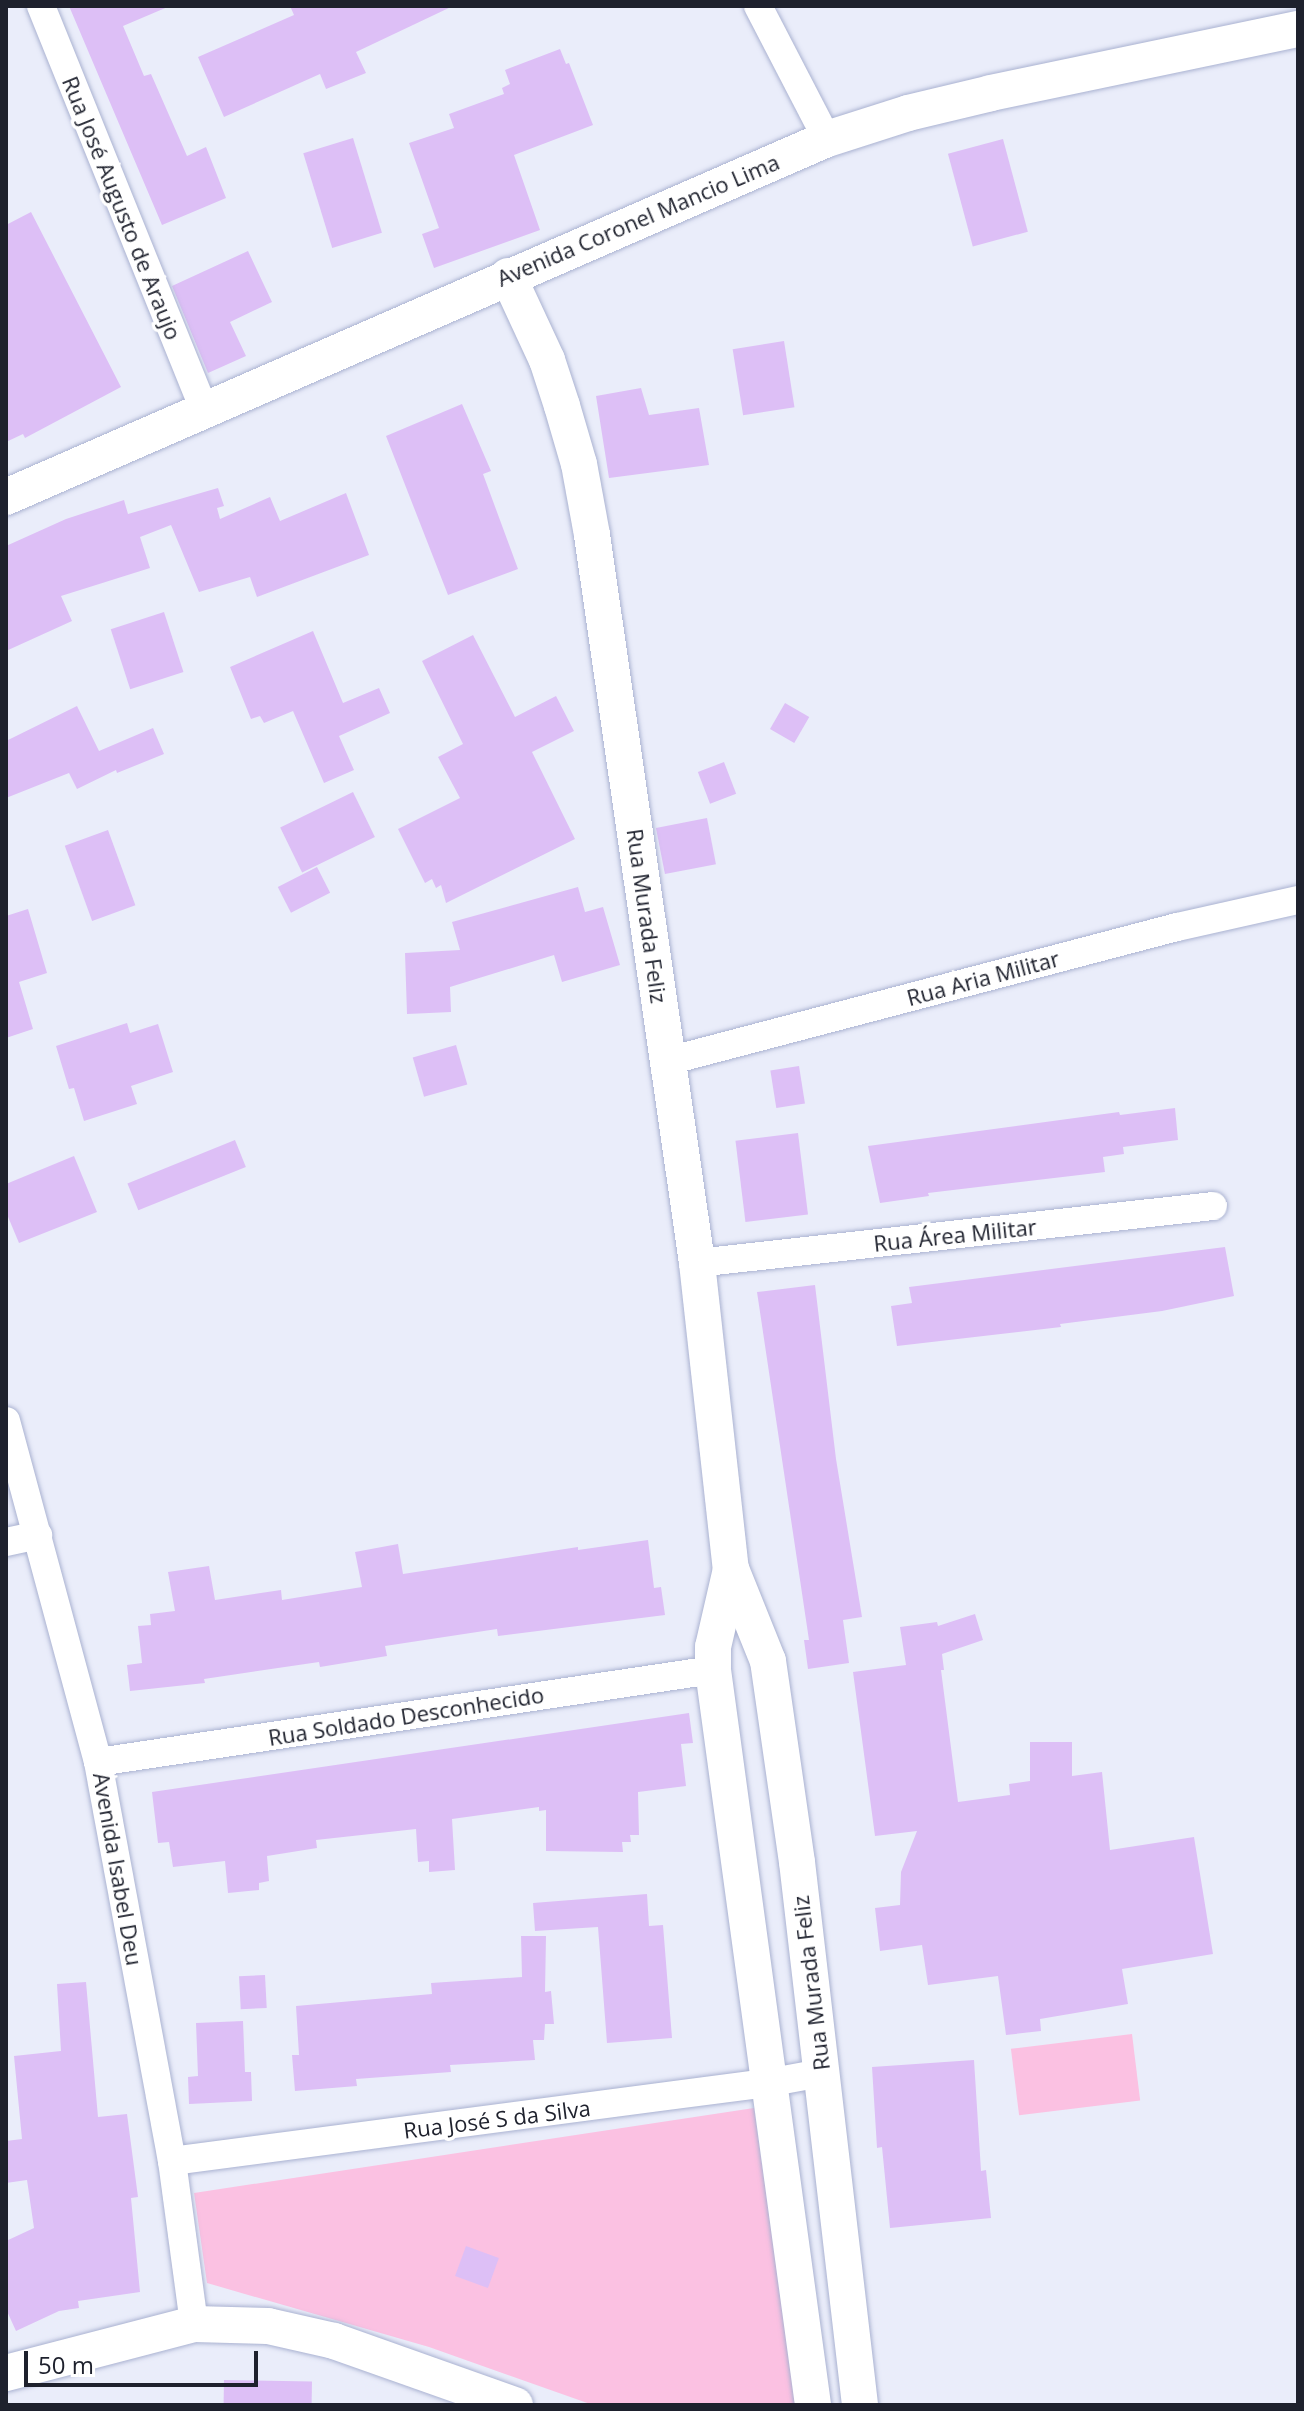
<!DOCTYPE html>
<meta charset="utf-8">
<style>
body{margin:0}
#map{position:relative;width:1304px;height:2411px;overflow:hidden;background:#eaedfa;font-family:"Open Sans",sans-serif}
div>[style]{position:absolute}
[style*='--x']{left:calc(var(--x)*1px);top:calc(var(--y)*1px);width:calc(var(--w)*1px);rotate:calc(var(--a)*1deg)}
.green>*{inset:0;background:#fbc1e2;transform-origin:0 0}
.building>*{inset:0;background:#ddbff6;transform-origin:0 0}
.roads{filter:drop-shadow(0 0 2px #aab2d1) drop-shadow(0 0 2px #aab2d1)}
.minor>*{height:28px;margin:-14px;padding:0 14px;transform-origin:14px;border-radius:14px;background:#fff}
.tertiary>*{height:36px;margin:-18px;padding:0 18px;transform-origin:18px;border-radius:18px;background:#fff}
span{translate:-50% -50%;white-space:nowrap;text-align:center;line-height:1.15;-webkit-text-stroke:7px #fff;paint-order:stroke}
.street-label{font-size:22px;color:#1e212d}
.frame{position:absolute;inset:0;border:8px solid #1e212d;pointer-events:none}
.scale{position:absolute;left:24px;top:2351px;width:234px;height:36px;box-sizing:border-box;border:4px solid #1e212d;border-top:0;padding-left:10px;font-size:24px;line-height:28px;white-space:nowrap;color:#1e212d;-webkit-text-stroke:6px #fff;paint-order:stroke}
</style>
<div id="map">
<div class="green">
<div style="left:1132px;top:2034px;width:67px;height:122px;rotate:83deg"></div>
<div style="clip-path:polygon(754px 2108px,796px 2405px,593px 2405px,429px 2347px,207px 2283px,194px 2193px)"></div>
</div>
<div class="building">
<div style="clip-path:polygon(69px 6px,170px 6px,123px 26px,144px 76px,151px 74px,187px 156px,206px 147px,226px 198px,162px 225px)"></div>
<div style="clip-path:polygon(290px 6px,453px 6px,356px 52px,366px 73px,326px 89px,320px 74px,224px 117px,198px 57px,294px 15px)"></div>
<div style="clip-path:polygon(560px 49px,566px 64px,569px 63px,593px 125px,514px 155px,540px 230px,434px 268px,422px 234px,439px 228px,409px 143px,454px 128px,449px 114px,504px 94px,502px 88px,510px 84px,505px 70px)"></div>
<div style="left:353px;top:138px;width:99px;height:52px;rotate:73deg"></div>
<div style="left:1003px;top:139px;width:96px;height:57px;rotate:75deg"></div>
<div style="clip-path:polygon(31px 212px,121px 387px,25px 438px,23px 434px,6px 442px,6px 225px)"></div>
<div style="clip-path:polygon(248px 251px,272px 302px,230px 322px,246px 356px,208px 373px,172px 286px)"></div>
<div style="left:784px;top:341px;width:67px;height:52px;rotate:81deg"></div>
<div style="clip-path:polygon(641px 388px,649px 415px,699px 408px,709px 465px,609px 478px,596px 396px)"></div>
<div style="clip-path:polygon(462px 404px,491px 471px,483px 474px,518px 569px,448px 595px,386px 436px)"></div>
<div style="clip-path:polygon(218px 488px,224px 506px,217px 508px,220px 519px,270px 497px,280px 521px,346px 493px,369px 555px,257px 597px,250px 577px,199px 592px,171px 525px,140px 537px,150px 568px,61px 596px,72px 621px,6px 651px,6px 546px,66px 519px,124px 500px,128px 514px)"></div>
<div style="left:164px;top:612px;width:63px;height:56px;rotate:72deg"></div>
<div style="clip-path:polygon(313px 631px,343px 703px,379px 688px,390px 713px,339px 736px,354px 770px,324px 783px,293px 711px,264px 723px,260px 716px,251px 719px,230px 667px)"></div>
<div style="clip-path:polygon(473px 635px,515px 717px,556px 696px,574px 731px,532px 752px,575px 839px,446px 903px,441px 885px,436px 888px,432px 879px,425px 883px,398px 829px,460px 798px,438px 757px,463px 744px,422px 661px)"></div>
<div style="left:785px;top:703px;width:28px;height:30px;rotate:30deg"></div>
<div style="clip-path:polygon(77px 706px,99px 751px,153px 728px,164px 754px,117px 773px,116px 770px,77px 789px,69px 773px,6px 798px,6px 741px)"></div>
<div style="left:724px;top:762px;width:34px;height:28px;rotate:69deg"></div>
<div style="left:353px;top:792px;width:50px;height:81px;rotate:64deg"></div>
<div style="left:707px;top:818px;width:47px;height:52px;rotate:79deg"></div>
<div style="left:108px;top:830px;width:80px;height:46px;rotate:70deg"></div>
<div style="left:317px;top:867px;width:29px;height:44px;rotate:63deg"></div>
<div style="clip-path:polygon(578px 887px,585px 912px,603px 907px,620px 965px,562px 982px,554px 955px,450px 987px,451px 1012px,407px 1014px,405px 953px,460px 950px,452px 922px)"></div>
<div style="clip-path:polygon(28px 909px,47px 973px,19px 982px,33px 1029px,6px 1038px,6px 916px)"></div>
<div style="clip-path:polygon(127px 1023px,130px 1033px,158px 1024px,173px 1072px,131px 1086px,137px 1104px,84px 1121px,74px 1088px,69px 1089px,56px 1046px)"></div>
<div style="left:456px;top:1045px;width:41px;height:45px;rotate:74deg"></div>
<div style="left:799px;top:1066px;width:38px;height:29px;rotate:81deg"></div>
<div style="clip-path:polygon(1175px 1108px,1178px 1140px,1123px 1147px,1124px 1154px,1103px 1157px,1105px 1172px,928px 1193px,929px 1196px,880px 1203px,868px 1146px,1119px 1112px,1120px 1115px)"></div>
<div style="left:798px;top:1133px;width:82px;height:63px;rotate:83deg"></div>
<div style="left:235px;top:1140px;width:29px;height:116px;rotate:68deg"></div>
<div style="clip-path:polygon(74px 1156px,97px 1212px,19px 1243px,6px 1212px,6px 1184px)"></div>
<div style="clip-path:polygon(1225px 1247px,1234px 1296px,1162px 1311px,1060px 1324px,1061px 1327px,897px 1346px,891px 1306px,912px 1303px,909px 1287px)"></div>
<div style="clip-path:polygon(815px 1285px,836px 1459px,862px 1617px,843px 1620px,849px 1663px,808px 1669px,804px 1640px,809px 1640px,757px 1292px)"></div>
<div style="clip-path:polygon(648px 1540px,654px 1588px,661px 1587px,665px 1615px,498px 1636px,497px 1629px,385px 1646px,387px 1656px,320px 1667px,319px 1662px,204px 1679px,205px 1683px,130px 1691px,127px 1665px,142px 1663px,138px 1626px,151px 1625px,150px 1614px,175px 1611px,168px 1572px,209px 1566px,215px 1600px,281px 1590px,282px 1600px,362px 1587px,355px 1552px,398px 1544px,403px 1574px,578px 1547px,578px 1550px)"></div>
<div style="clip-path:polygon(975px 1614px,983px 1640px,942px 1654px,944px 1670px,941px 1670px,958px 1802px,1010px 1795px,1009px 1784px,1030px 1781px,1030px 1742px,1072px 1742px,1072px 1776px,1102px 1772px,1110px 1850px,1194px 1837px,1213px 1954px,1122px 1969px,1128px 2004px,1040px 2019px,1041px 2031px,1006px 2035px,998px 1976px,928px 1985px,922px 1945px,880px 1951px,875px 1908px,900px 1905px,901px 1872px,917px 1831px,875px 1836px,853px 1672px,906px 1665px,900px 1627px,937px 1622px,938px 1626px)"></div>
<div style="clip-path:polygon(689px 1713px,693px 1743px,681px 1744px,686px 1786px,638px 1792px,639px 1835px,630px 1835px,631px 1842px,622px 1842px,623px 1852px,546px 1851px,546px 1810px,539px 1811px,539px 1807px,452px 1819px,455px 1870px,429px 1872px,429px 1861px,418px 1862px,416px 1829px,316px 1840px,317px 1848px,267px 1856px,269px 1881px,259px 1883px,259px 1890px,228px 1893px,225px 1861px,173px 1867px,169px 1842px,158px 1843px,152px 1792px)"></div>
<div style="clip-path:polygon(647px 1894px,649px 1926px,663px 1925px,672px 2038px,607px 2043px,598px 1927px,535px 1931px,533px 1903px)"></div>
<div style="clip-path:polygon(521px 1936px,546px 1936px,545px 1992px,551px 1991px,554px 2024px,545px 2024px,544px 2040px,533px 2040px,535px 2060px,450px 2065px,451px 2072px,356px 2079px,357px 2086px,295px 2091px,292px 2055px,299px 2055px,296px 2006px,432px 1994px,431px 1983px,522px 1977px)"></div>
<div style="left:265px;top:1975px;width:33px;height:26px;rotate:87deg"></div>
<div style="clip-path:polygon(86px 1982px,98px 2117px,127px 2114px,138px 2197px,131px 2198px,140px 2292px,78px 2301px,79px 2308px,59px 2311px,16px 2331px,6px 2309px,6px 2241px,34px 2228px,27px 2180px,6px 2183px,6px 2141px,22px 2139px,14px 2056px,61px 2051px,57px 1984px)"></div>
<div style="clip-path:polygon(243px 2021px,245px 2072px,251px 2072px,252px 2101px,189px 2104px,188px 2077px,198px 2076px,196px 2023px)"></div>
<div style="clip-path:polygon(974px 2060px,981px 2171px,986px 2170px,991px 2218px,890px 2228px,882px 2147px,877px 2148px,872px 2067px)"></div>
<div style="left:466px;top:2246px;width:35px;height:32px;rotate:20deg"></div>
<div style="left:224px;top:2380px;width:88px;height:25px;rotate:1deg"></div>
</div>
<div class="roads">
<div class="minor">
<div style="--x:41;--y:6;--w:435;--a:68"></div>
<div style="--x:758;--y:6;--w:150;--a:62.6"></div>
<div style="--x:668;--y:1061;--w:526;--a:-14.75"></div>
<div style="--x:1177;--y:927;--w:124;--a:-12.6"></div>
<div style="--x:697;--y:1263;--w:519;--a:-6.3"></div>
<div style="--x:6;--y:1421;--w:353;--a:74.9"></div>
<div style="--x:98;--y:1762;--w:406;--a:79.5"></div>
<div style="--x:172;--y:2161;--w:164;--a:82.3"></div>
<div style="--x:6;--y:1542;--w:33;--a:-12"></div>
<div style="--x:98;--y:1762;--w:622;--a:-8.51"></div>
<div style="--x:172;--y:2161;--w:600;--a:-7.47"></div>
<div style="--x:767;--y:2083;--w:55;--a:-10.5"></div>
</div>
<div class="tertiary">
<div style="--x:508;--y:276;--w:93;--a:65.1"></div>
<div style="--x:547;--y:360;--w:48;--a:71.9"></div>
<div style="--x:562;--y:406;--w:60;--a:73.7"></div>
<div style="--x:579;--y:464;--w:72;--a:79.6"></div>
<div style="--x:592;--y:535;--w:736;--a:81.79"></div>
<div style="--x:697;--y:1263;--w:308;--a:83.7"></div>
<div style="--x:731;--y:1569;--w:99;--a:68.1"></div>
<div style="--x:768;--y:1661;--w:203;--a:81.8"></div>
<div style="--x:797;--y:1862;--w:547;--a:83.38"></div>
<div style="--x:6;--y:497;--w:896;--a:-23.56"></div>
<div style="--x:827;--y:139;--w:85;--a:-17.8"></div>
<div style="--x:908;--y:113;--w:85;--a:-13.5"></div>
<div style="--x:991;--y:93;--w:314;--a:-11.8"></div>
<div style="--x:731;--y:1569;--w:80;--a:103"></div>
<div style="--x:713;--y:1647;--w:23;--a:90"></div>
<div style="--x:713;--y:1670;--w:742;--a:82.25"></div>
<div style="--x:6;--y:2373;--w:194;--a:-14.6"></div>
<div style="--x:194;--y:2324;--w:74;--a:1.5"></div>
<div style="--x:268;--y:2326;--w:68;--a:12.8"></div>
<div style="--x:334;--y:2341;--w:192;--a:19.5"></div>
</div>
</div>
<div class="street-label">
<span style="left:122px;top:208px;rotate:68deg">Rua José Augusto de Araujo</span>
<span style="left:638px;top:220px;rotate:-23deg">Avenida Coronel Mancio Lima</span>
<span style="left:647px;top:916px;rotate:82deg">Rua Murada Feliz</span>
<span style="left:983px;top:978px;rotate:-15deg">Rua Aria Militar</span>
<span style="left:955px;top:1235px;rotate:-6deg">Rua Área Militar</span>
<span style="left:406px;top:1716px;rotate:-9deg">Rua Soldado Desconhecido</span>
<span style="left:118px;top:1869px;rotate:80deg">Avenida Isabel Deu</span>
<span style="left:811px;top:1983px;rotate:-97deg">Rua Murada Feliz</span>
<span style="left:497px;top:2119px;rotate:-7deg">Rua José S da Silva</span>
</div>
<div class="frame"></div>
<div class="scale">50 m</div>
</div>
